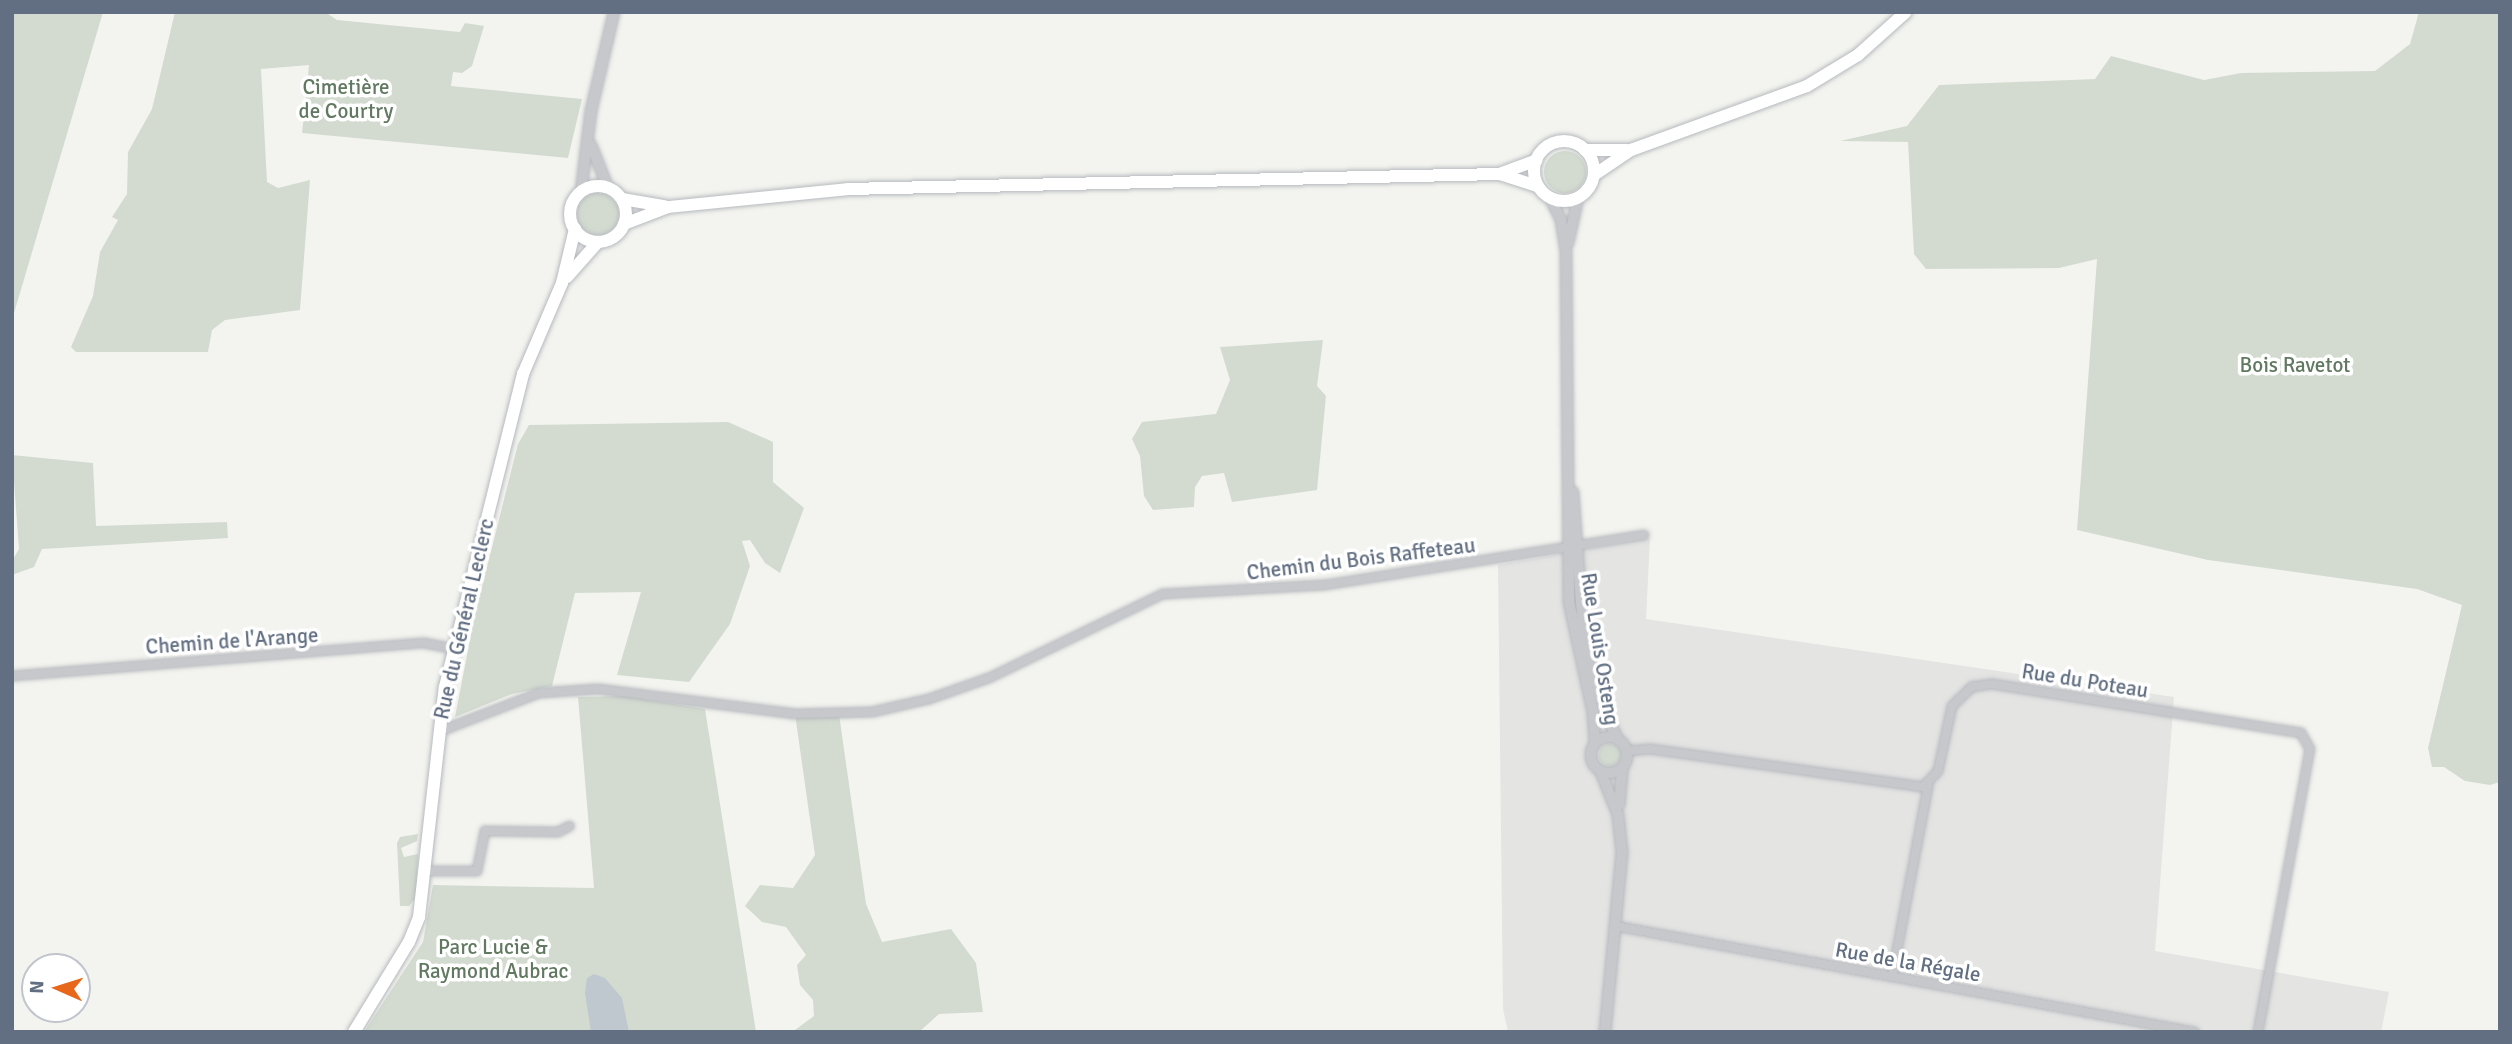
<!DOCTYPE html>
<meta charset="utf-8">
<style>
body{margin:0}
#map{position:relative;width:2512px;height:1044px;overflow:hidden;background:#f3f4ef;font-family:Signika,sans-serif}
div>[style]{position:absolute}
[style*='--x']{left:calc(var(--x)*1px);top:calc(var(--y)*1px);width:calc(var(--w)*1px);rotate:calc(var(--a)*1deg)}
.built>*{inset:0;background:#e4e4e3}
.green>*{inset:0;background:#d3dbd0}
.round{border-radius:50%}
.water>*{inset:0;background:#bfc8ce}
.roads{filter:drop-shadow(0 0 2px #b6b9be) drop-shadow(0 0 2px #b6b9be)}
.minor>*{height:8px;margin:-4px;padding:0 4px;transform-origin:4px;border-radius:4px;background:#c6c8cc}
.tertiary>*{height:10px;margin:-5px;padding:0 5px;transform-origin:5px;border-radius:5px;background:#c6c8cc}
.tertiary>.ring{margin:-5px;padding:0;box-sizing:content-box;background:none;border:10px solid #c6c8cc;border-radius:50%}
.secondary>*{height:12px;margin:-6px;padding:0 6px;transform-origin:6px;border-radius:6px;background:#fff}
.secondary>.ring{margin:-6px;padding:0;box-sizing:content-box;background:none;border:12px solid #fff;border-radius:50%}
span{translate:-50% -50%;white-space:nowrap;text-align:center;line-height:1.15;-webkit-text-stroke:7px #fff;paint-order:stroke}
.park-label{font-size:21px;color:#627961}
.street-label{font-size:21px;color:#626f82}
.frame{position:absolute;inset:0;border:14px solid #626f82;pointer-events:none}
.north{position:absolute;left:21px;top:953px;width:70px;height:70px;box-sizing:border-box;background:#fff;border:2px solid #c0c5cd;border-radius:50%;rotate:273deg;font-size:19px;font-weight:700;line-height:28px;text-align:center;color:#626f82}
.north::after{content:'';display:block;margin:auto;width:24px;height:32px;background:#e8681b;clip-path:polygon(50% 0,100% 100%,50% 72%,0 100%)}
</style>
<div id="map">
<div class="built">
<div style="clip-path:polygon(1650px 538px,1646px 619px,2174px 697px,2155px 951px,2389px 992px,2381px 1032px,1508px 1032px,1503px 1009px,1498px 565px)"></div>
</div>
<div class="green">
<div style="clip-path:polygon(12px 12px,103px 12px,12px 320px)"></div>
<div style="clip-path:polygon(175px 12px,325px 12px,337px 20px,460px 32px,465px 23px,484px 26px,472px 66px,462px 73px,453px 72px,451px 86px,582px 99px,568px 158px,302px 133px,309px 65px,261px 69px,267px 182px,278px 188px,310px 180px,300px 310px,225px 320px,212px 330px,208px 352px,76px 352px,71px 347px,93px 296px,100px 252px,118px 220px,112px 217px,127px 194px,128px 152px,152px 109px)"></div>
<div style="clip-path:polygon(2419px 12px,2500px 12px,2500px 782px,2490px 785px,2465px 781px,2444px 767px,2432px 767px,2428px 748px,2462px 605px,2417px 589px,2208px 560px,2077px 530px,2097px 259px,2059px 268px,1926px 269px,1914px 254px,1908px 142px,1840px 141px,1907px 126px,1939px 85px,2095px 79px,2111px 56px,2204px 80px,2241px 73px,2375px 71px,2410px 44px)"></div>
<div class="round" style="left:1544px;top:151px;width:42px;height:42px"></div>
<div class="round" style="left:577px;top:193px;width:42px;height:42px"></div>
<div style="clip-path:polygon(1323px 340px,1317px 386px,1326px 396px,1317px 490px,1232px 502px,1224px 473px,1202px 476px,1195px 487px,1194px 507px,1153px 510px,1144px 496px,1140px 456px,1132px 439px,1142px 422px,1216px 414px,1230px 380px,1220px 347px)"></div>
<div style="clip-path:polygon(728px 422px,773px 442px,773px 482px,804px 508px,780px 573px,765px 563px,750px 540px,742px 541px,750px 566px,730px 624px,689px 682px,617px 675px,641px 592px,575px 593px,552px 686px,512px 694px,455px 717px,474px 619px,518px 444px,529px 425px)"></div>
<div style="clip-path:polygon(12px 455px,93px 463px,96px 526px,227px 522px,228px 538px,42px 549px,34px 567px,12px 575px,12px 561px,19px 549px)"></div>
<div style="clip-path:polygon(625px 696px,705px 709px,756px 1032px,364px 1032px,423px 942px,433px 885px,594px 888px,578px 697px)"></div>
<div style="clip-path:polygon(795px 714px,839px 714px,866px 904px,882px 942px,951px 929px,976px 963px,983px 1012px,939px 1014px,919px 1032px,765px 1032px,795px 1030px,814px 1016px,813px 1000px,800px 985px,797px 965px,806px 955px,786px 927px,762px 922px,745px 906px,760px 885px,793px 888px,815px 855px)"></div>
<div class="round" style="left:1599px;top:744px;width:22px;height:22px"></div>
<div style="clip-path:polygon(418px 834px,417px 841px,401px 848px,404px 857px,418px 854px,416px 897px,409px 906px,400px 906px,397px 843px,400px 837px)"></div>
</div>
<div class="water">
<div style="clip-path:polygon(594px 974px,605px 978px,622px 998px,629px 1032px,591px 1032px,585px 993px,587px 978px)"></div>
</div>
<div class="roads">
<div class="minor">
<div style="--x:12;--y:676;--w:413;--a:-4.6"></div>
<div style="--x:424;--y:643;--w:31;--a:11"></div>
<div style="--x:438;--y:732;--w:108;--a:-21.1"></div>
<div style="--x:539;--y:693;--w:59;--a:-3.9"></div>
<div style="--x:598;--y:689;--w:199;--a:7.2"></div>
<div style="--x:795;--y:714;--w:77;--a:-1.5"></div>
<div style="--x:872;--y:712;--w:58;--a:-12.8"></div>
<div style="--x:929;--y:699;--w:64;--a:-19.3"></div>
<div style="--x:989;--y:678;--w:193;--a:-25.8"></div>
<div style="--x:1163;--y:594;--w:162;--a:-3.2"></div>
<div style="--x:1325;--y:585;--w:323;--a:-8.9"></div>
<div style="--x:1627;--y:751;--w:23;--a:-5"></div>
<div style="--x:1650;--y:749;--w:276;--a:7.9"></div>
<div style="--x:1923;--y:787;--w:22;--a:-47"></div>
<div style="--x:1938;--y:771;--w:66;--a:-77.8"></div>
<div style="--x:1952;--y:706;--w:28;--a:-44"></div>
<div style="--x:1972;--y:687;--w:20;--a:-9"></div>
<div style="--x:1992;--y:684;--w:313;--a:9"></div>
<div style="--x:2301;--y:733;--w:18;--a:61"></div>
<div style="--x:2310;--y:749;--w:288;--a:100.4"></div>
<div style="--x:426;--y:871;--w:51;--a:0"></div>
<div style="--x:477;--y:871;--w:41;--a:-78.7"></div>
<div style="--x:485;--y:831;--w:73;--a:0.8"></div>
<div style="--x:558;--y:832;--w:13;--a:-27"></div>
<div style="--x:1615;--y:926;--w:589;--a:10.37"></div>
<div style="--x:1892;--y:977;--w:194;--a:-79.3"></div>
</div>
<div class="tertiary">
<div style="--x:591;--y:145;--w:46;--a:68.4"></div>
<div style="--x:581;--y:192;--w:82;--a:-83"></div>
<div style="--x:591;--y:111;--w:102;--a:-76.9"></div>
<div style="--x:1550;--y:198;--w:25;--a:63"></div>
<div style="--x:1561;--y:220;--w:32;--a:81"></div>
<div style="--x:1566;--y:252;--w:350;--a:89.5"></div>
<div style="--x:1569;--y:602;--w:113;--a:77.7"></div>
<div style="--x:1593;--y:712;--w:31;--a:86"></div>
<div style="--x:1568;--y:243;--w:46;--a:-77.5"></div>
<div style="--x:1573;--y:492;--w:136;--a:85.8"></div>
<div style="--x:1583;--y:628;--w:83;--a:76.1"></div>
<div style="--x:1603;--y:709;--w:32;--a:64"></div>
<div class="ring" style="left:1591px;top:737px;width:26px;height:26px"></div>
<div style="--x:1601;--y:772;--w:46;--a:68.4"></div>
<div style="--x:1618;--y:815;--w:37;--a:84"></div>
<div style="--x:1622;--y:852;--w:181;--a:95.4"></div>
<div style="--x:1619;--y:805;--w:36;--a:-85"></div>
</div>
<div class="secondary">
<div class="ring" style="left:1534px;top:141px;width:48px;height:48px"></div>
<div style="--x:1585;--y:150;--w:42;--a:0"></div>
<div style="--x:1500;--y:174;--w:40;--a:18"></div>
<div style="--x:1594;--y:175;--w:45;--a:-34"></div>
<div style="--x:1631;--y:150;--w:187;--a:-20"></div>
<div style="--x:1807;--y:86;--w:60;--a:-31.3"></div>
<div style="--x:1858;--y:55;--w:64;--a:-41.9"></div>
<div class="ring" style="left:570px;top:186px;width:44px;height:44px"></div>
<div style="--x:622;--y:199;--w:43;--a:9.5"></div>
<div style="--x:624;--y:224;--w:47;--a:-21.1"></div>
<div style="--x:668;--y:207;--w:181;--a:-5.7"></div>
<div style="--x:848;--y:189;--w:651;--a:-1.32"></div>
<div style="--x:1499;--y:174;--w:40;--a:-20.2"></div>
<div style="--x:567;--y:277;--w:47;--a:-48.5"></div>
<div style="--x:354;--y:1032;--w:105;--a:-58.6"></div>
<div style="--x:409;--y:942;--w:27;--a:-68"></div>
<div style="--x:419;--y:917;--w:231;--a:-83.6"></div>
<div style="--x:445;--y:687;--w:323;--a:-76"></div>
<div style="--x:523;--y:374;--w:99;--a:-66.8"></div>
<div style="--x:562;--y:283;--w:56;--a:-76.5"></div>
</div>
</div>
<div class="park-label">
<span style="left:346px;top:99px">Cimetière<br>de Courtry</span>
<span style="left:2295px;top:365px">Bois Ravetot</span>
<span style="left:493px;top:959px">Parc Lucie &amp;<br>Raymond Aubrac</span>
</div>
<div class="street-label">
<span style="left:1361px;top:559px;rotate:-7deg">Chemin du Bois Raffeteau</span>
<span style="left:464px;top:619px;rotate:-77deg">Rue du Général Leclerc</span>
<span style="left:232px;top:641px;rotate:-4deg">Chemin de l'Arange</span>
<span style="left:1600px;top:649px;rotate:81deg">Rue Louis Osteng</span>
<span style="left:2085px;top:681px;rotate:9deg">Rue du Poteau</span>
<span style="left:1908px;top:962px;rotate:10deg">Rue de la Régale</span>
</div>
<div class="frame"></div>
<div class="north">N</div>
</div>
